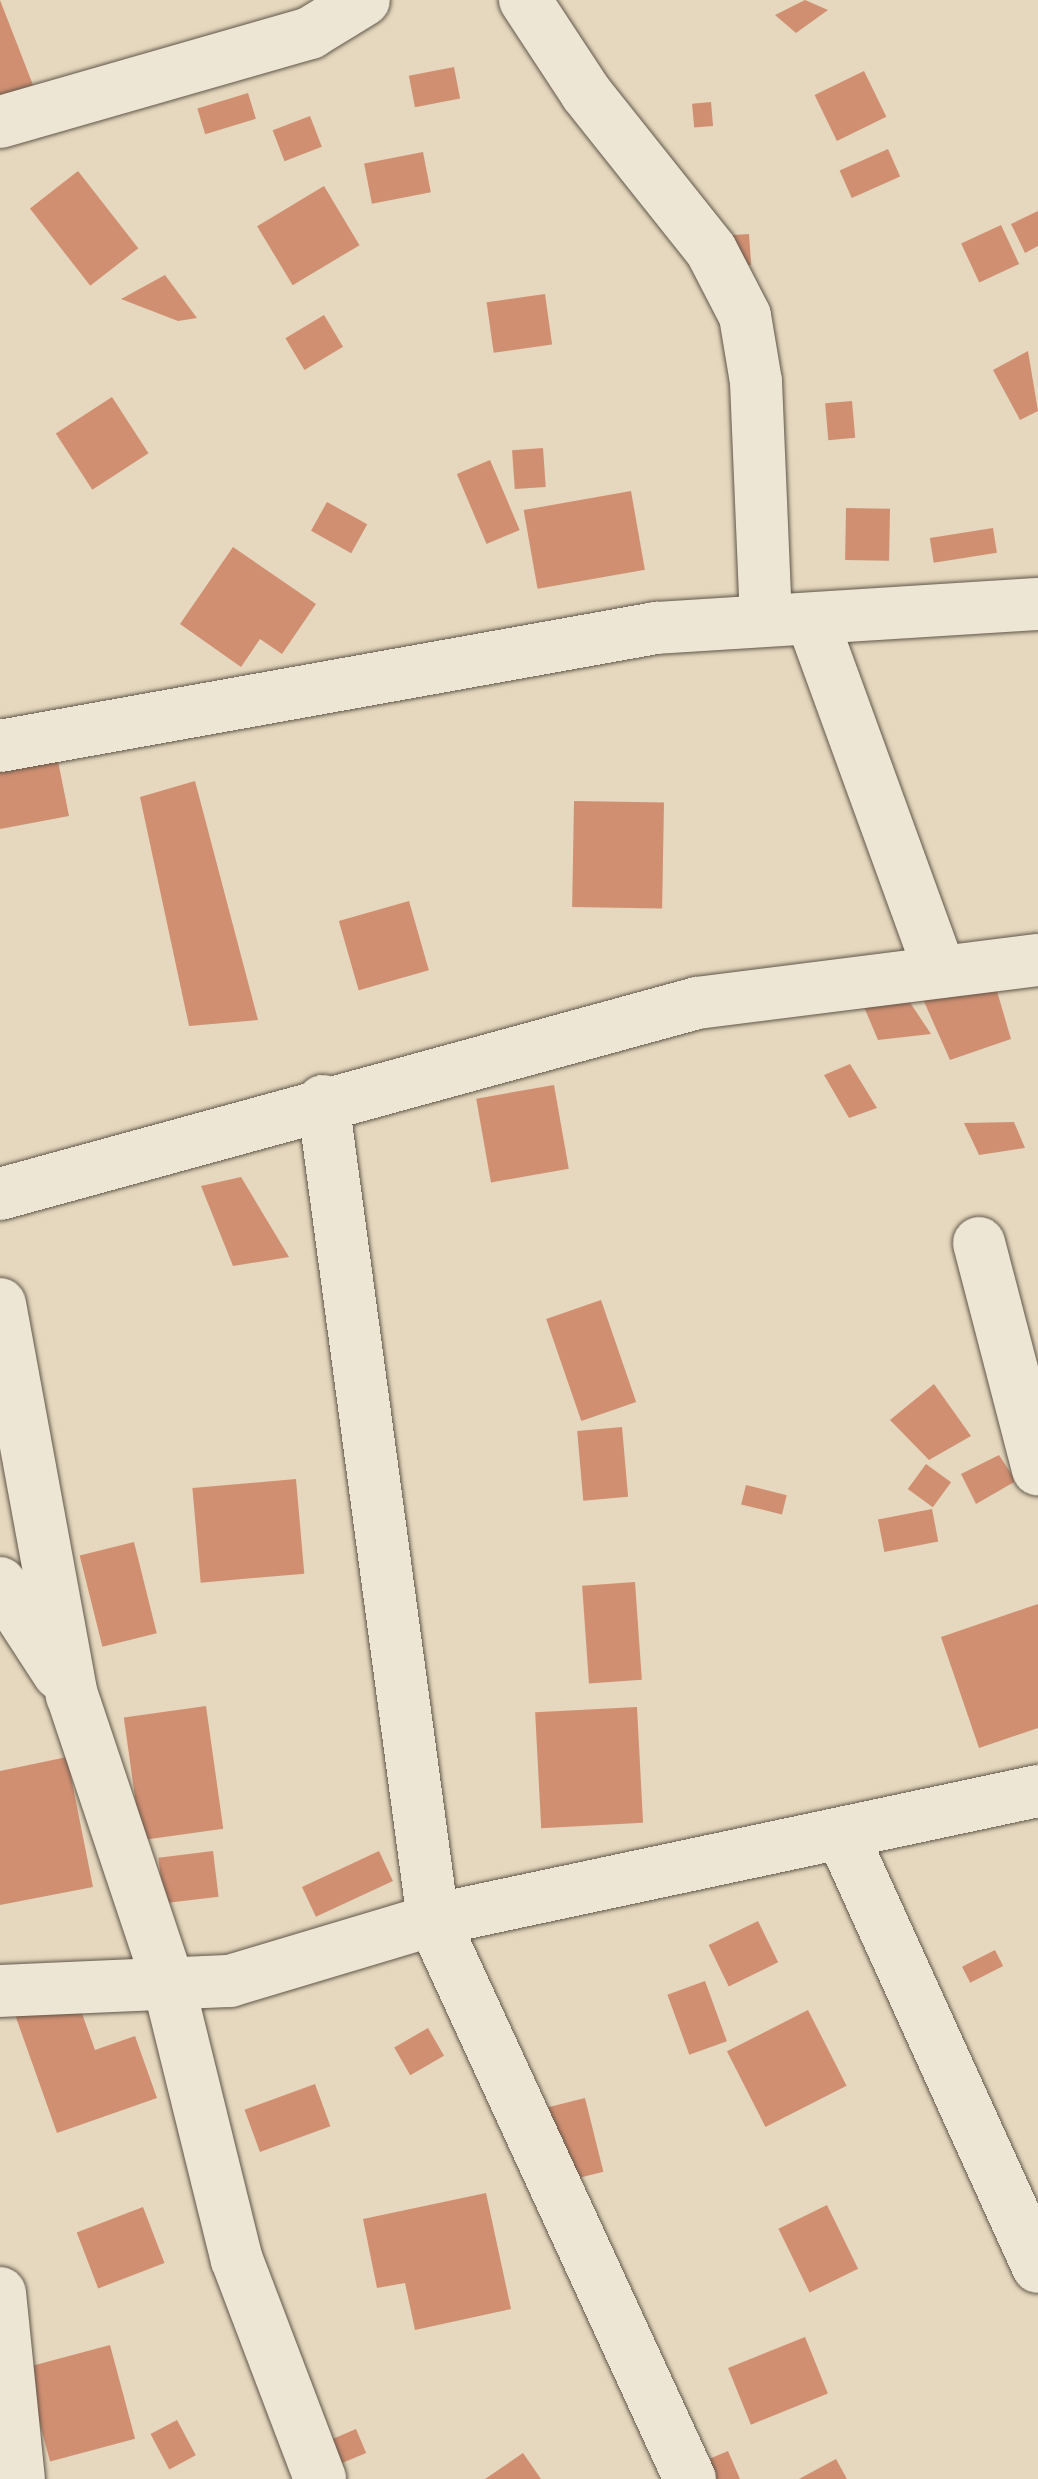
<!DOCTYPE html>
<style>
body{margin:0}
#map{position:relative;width:1038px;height:2479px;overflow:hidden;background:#e5d8be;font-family:"Sorts Mill Goudy",serif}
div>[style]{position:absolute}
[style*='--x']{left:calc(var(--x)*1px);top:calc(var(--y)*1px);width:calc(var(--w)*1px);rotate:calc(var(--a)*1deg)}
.building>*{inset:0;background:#d18f72;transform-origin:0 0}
.roads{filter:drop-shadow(0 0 2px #615649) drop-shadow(0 0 2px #615649)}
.minor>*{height:52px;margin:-26px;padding:0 26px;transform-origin:26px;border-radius:26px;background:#eee6d5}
span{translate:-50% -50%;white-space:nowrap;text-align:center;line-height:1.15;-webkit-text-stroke:10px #eee6d5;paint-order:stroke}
</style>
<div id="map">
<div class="building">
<div style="clip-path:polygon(0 0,33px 85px,0 97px)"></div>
<div style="clip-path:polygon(805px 0,828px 10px,796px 33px,775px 15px)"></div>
<div style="left:454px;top:67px;width:32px;height:46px;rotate:79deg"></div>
<div style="left:864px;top:71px;width:51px;height:55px;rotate:64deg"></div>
<div style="left:248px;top:93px;width:27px;height:53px;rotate:73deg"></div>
<div style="left:711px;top:102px;width:24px;height:19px;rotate:85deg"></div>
<div style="left:310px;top:116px;width:33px;height:40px;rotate:69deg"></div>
<div style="left:888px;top:149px;width:30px;height:53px;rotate:66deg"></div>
<div style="left:423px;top:152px;width:41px;height:60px;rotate:79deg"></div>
<div style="left:78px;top:171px;width:98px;height:61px;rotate:52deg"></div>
<div style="left:324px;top:186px;width:69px;height:78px;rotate:59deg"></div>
<div style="clip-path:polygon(1038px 211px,1038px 246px,1025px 253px,1011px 224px)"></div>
<div style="left:1001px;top:225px;width:43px;height:44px;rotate:65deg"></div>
<div style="left:749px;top:234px;width:31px;height:23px;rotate:86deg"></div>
<div style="clip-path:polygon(165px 275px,197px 318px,178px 321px,121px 299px)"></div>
<div style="left:545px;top:294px;width:51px;height:59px;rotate:82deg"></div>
<div style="left:324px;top:315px;width:37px;height:45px;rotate:59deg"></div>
<div style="clip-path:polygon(1028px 351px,1038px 411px,1020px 420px,993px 370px)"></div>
<div style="left:112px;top:397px;width:67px;height:67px;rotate:57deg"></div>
<div style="left:852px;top:401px;width:37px;height:27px;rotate:85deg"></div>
<div style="left:543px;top:448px;width:39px;height:31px;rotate:86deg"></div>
<div style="left:490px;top:460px;width:76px;height:36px;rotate:67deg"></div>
<div style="left:631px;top:491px;width:80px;height:109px;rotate:80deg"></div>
<div style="left:327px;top:502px;width:46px;height:33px;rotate:29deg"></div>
<div style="left:846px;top:508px;width:44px;height:52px;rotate:1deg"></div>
<div style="left:993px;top:528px;width:25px;height:64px;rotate:81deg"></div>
<div style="clip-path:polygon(233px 547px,316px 604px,282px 654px,260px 639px,241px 667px,180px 624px)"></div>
<div style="clip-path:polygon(57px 756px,69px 816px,0 829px,0 767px)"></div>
<div style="clip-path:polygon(195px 781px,258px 1020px,189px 1026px,140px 797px)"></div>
<div style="left:574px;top:801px;width:90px;height:106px;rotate:1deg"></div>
<div style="left:409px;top:901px;width:72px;height:73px;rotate:74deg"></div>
<div style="clip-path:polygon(992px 974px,1011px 1039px,950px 1060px,918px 988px)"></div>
<div style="clip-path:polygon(899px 986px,931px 1034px,878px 1040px,856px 988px)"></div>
<div style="clip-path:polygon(850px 1064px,877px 1108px,849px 1118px,824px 1075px)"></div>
<div style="left:554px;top:1085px;width:85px;height:79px;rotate:80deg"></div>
<div style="clip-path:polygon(1014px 1122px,1025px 1148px,979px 1155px,964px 1123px)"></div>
<div style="clip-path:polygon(241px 1177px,289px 1257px,233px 1266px,201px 1186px)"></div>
<div style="left:601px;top:1300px;width:108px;height:58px;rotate:71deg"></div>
<div style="clip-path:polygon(934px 1384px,971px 1436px,929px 1460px,890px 1420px)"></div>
<div style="left:622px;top:1427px;width:70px;height:45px;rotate:85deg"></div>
<div style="clip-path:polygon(999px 1455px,1016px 1481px,976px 1504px,961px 1474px)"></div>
<div style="left:926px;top:1464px;width:31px;height:31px;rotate:36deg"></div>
<div style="left:296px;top:1479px;width:95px;height:104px;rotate:85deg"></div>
<div style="left:746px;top:1485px;width:42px;height:20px;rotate:14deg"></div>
<div style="left:932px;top:1509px;width:33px;height:55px;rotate:79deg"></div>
<div style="left:134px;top:1542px;width:94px;height:56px;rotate:76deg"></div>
<div style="left:635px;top:1582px;width:98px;height:53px;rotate:86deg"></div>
<div style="clip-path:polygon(1038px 1604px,1038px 1728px,979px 1748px,941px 1637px)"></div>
<div style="left:206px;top:1706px;width:124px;height:83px;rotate:82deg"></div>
<div style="left:637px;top:1707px;width:116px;height:102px;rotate:87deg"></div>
<div style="clip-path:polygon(67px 1757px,93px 1887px,0 1905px,0 1771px)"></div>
<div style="left:213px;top:1851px;width:46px;height:55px;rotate:83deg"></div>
<div style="left:379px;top:1851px;width:33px;height:85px;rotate:65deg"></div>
<div style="left:758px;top:1921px;width:46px;height:55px;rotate:64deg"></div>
<div style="left:995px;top:1950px;width:18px;height:37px;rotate:63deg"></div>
<div style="left:705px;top:1981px;width:64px;height:40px;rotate:70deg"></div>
<div style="clip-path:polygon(73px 1988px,95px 2050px,135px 2036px,157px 2098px,57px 2133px,13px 2009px)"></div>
<div style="left:808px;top:2010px;width:85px;height:91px;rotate:63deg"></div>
<div style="left:428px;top:2028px;width:32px;height:39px;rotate:60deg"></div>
<div style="left:315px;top:2084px;width:45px;height:75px;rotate:70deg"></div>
<div style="left:585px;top:2098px;width:76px;height:44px;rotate:76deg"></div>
<div style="clip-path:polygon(486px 2193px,511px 2309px,415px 2330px,405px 2283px,377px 2288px,363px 2219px)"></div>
<div style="left:827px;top:2205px;width:71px;height:54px;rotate:64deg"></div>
<div style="left:143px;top:2207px;width:60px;height:71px;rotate:69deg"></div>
<div style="left:805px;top:2337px;width:61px;height:83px;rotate:68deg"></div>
<div style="left:110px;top:2345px;width:97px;height:88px;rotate:75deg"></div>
<div style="left:177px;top:2420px;width:40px;height:30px;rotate:62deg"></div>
<div style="left:356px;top:2429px;width:26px;height:28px;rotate:67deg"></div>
<div style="clip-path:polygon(728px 2451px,740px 2479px,703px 2479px,697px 2464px)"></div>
<div style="clip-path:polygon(523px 2453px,541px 2479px,485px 2479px)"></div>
<div style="clip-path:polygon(836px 2459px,847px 2479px,799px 2479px)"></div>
</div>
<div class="roads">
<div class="minor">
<div style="--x:525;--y:0;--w:111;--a:56.7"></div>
<div style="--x:586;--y:93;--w:201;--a:51.5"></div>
<div style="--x:711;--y:250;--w:74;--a:62.7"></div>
<div style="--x:745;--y:316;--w:67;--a:80.5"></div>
<div style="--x:756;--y:382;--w:237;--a:87.6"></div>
<div style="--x:0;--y:122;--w:323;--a:-16"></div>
<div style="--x:310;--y:33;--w:63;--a:-31.4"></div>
<div style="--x:812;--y:620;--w:370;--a:70"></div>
<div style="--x:0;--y:746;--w:667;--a:-10.2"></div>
<div style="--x:656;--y:628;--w:383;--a:-3.6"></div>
<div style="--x:323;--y:1101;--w:826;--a:82.35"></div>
<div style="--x:433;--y:1920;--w:615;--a:65.31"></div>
<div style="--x:0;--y:1194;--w:723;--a:-15.32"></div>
<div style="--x:697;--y:1003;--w:344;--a:-7.2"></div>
<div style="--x:979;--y:1243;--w:234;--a:75.4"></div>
<div style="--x:0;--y:1304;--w:398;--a:79.6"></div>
<div style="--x:72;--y:1695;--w:303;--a:71.5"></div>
<div style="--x:168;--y:1982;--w:286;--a:76.1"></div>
<div style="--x:237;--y:2260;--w:234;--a:69.2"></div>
<div style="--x:0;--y:1583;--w:108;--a:57"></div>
<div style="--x:843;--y:1837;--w:472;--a:65.6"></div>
<div style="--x:0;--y:1991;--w:230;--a:-2.5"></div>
<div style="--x:230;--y:1981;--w:212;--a:-16.7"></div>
<div style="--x:433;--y:1920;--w:619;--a:-12.04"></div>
<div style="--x:0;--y:2293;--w:187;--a:84.2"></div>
</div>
</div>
</div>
